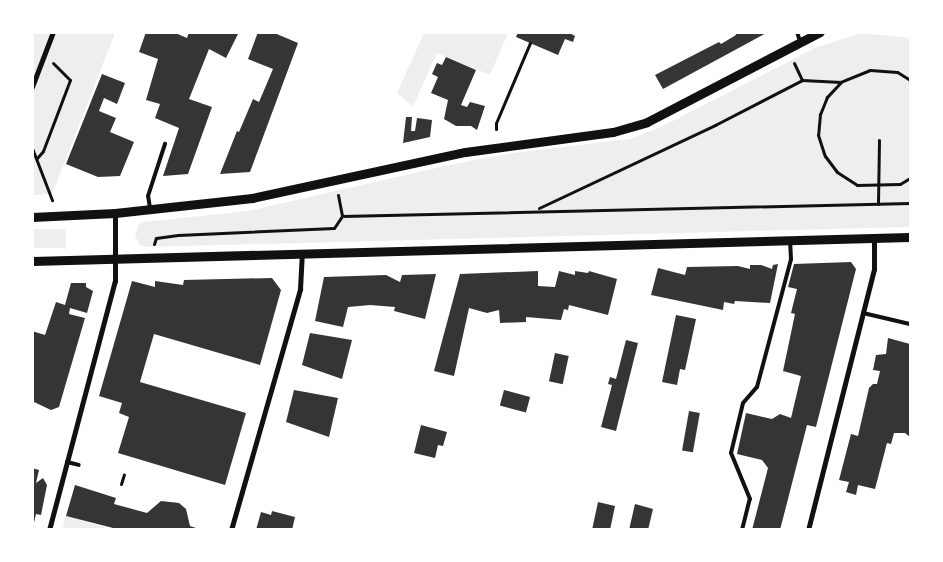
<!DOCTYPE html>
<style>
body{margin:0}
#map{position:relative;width:943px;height:562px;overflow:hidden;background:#fff;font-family:"Roboto Serif",serif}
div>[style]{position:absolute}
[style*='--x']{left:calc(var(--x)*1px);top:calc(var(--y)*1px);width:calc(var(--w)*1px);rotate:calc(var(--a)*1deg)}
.green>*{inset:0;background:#eee;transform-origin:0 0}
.building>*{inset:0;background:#353535;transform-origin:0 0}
.path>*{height:3px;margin:-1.5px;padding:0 1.5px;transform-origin:1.5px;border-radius:1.5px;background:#111}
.service>*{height:4px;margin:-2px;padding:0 2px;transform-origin:2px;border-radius:2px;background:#111}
.pedestrian>*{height:4.5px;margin:-2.25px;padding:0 2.25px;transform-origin:2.25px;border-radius:2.25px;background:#111}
.minor>*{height:5px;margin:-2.5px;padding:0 2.5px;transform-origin:2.5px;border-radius:2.5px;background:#111}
.tertiary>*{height:9px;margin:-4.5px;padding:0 4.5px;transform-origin:4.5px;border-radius:4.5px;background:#111}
span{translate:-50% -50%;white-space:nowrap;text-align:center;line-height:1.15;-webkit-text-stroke:5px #fff;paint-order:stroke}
.frame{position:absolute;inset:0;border:34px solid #fff;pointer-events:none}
</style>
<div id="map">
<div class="green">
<div style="clip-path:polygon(32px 33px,115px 33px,52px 194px,33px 195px)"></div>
<div style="clip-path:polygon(424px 33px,508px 33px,490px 75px,437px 53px,413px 106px,397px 93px)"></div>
<div style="clip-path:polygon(861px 33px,910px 38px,910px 227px,146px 247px,139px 244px,135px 235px,139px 224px,144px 222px,248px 211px,449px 165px,512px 153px,630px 139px,661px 127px,815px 48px)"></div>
<div style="left:33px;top:229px;width:33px;height:19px"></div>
<div style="clip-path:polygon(65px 516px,110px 529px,63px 529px)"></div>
</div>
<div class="building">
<div style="clip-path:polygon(146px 32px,173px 32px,187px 38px,189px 32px,239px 32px,226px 58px,209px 49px,189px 99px,212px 107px,188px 174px,163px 176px,179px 128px,155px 118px,160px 104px,146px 100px,158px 59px,139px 52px)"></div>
<div style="clip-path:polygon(258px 32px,272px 32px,298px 43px,250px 172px,220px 174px,237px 131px,239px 132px,253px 99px,259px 102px,273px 69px,248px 59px)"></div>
<div style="clip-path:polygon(518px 32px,568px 32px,575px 36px,573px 42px,565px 39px,558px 55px,516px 37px)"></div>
<div style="clip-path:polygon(735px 32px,768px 32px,663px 89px,655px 75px,719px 42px,721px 44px,736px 35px)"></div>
<div style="clip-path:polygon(446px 57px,476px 70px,461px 105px,467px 107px,470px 102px,485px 106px,477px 130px,471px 126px,456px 126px,444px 119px,448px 100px,431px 93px,438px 77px,432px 74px,437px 63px,442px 65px)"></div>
<div style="clip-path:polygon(102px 74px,125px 83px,117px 104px,104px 98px,99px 111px,116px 118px,110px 132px,134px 142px,120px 176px,98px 177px,66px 164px)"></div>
<div style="clip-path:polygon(406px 117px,412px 117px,411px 131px,415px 131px,417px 118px,432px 120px,430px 137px,403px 143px)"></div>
<div style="clip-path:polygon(851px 262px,856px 269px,816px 427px,807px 425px,780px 530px,752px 530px,768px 468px,762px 460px,737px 454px,746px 413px,772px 419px,780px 414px,791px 418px,801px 376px,783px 371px,795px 314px,791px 313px,797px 289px,788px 287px,794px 264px)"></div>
<div style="clip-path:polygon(778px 264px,770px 303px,735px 301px,734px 304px,724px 302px,723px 310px,651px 295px,658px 268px,685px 275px,687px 267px,738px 266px,750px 269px,750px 265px,761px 265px,772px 269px,773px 265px)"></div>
<div style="clip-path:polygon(538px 271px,538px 286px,555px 287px,559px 271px,575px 275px,575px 271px,588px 273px,589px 271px,617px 279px,608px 315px,569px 305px,568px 310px,564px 309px,561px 320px,526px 317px,526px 322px,500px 323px,499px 310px,487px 313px,469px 308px,454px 376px,434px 371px,460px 274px)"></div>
<div style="clip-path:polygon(436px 274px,425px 319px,394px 311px,395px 307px,370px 305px,348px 307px,343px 327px,315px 321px,324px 277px,386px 275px,400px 282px,402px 275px)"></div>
<div style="clip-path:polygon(272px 278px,281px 290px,260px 365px,154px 334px,140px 382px,246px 413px,225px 485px,118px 453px,129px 417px,119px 413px,122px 403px,99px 396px,132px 281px,155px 287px,155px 281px,183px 285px,184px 280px)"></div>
<div style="clip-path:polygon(71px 283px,86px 283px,86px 287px,93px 291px,87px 313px,70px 308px,69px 314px,85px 318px,59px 407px,51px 410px,34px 402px,32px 331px,45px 335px,56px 302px,65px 305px)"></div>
<div style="clip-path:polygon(676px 315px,696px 319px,685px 370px,680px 369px,677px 385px,662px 382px)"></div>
<div style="clip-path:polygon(310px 333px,352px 340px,342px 379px,302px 365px)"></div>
<div style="clip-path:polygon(888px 338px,910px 344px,910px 437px,905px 433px,894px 433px,891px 444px,887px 443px,875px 489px,858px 485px,856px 495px,846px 492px,849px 482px,839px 480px,851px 434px,858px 436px,869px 388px,873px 384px,877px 384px,880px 371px,873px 370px,876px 355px,886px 354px)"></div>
<div style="clip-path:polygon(626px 340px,638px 343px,616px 431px,601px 427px,612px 385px,608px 384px,610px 377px,616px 379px)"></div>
<div style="left:555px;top:353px;width:14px;height:29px;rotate:12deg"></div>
<div style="clip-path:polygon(294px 390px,338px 398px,329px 437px,286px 422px)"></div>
<div style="left:504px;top:390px;width:27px;height:16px;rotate:15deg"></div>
<div style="left:689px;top:411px;width:11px;height:40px;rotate:10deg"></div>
<div style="clip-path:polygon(421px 425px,447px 432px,443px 446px,438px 445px,435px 458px,414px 453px)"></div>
<div style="clip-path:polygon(32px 468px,39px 470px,36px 483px,43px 478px,47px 485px,41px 515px,36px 514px,33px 527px)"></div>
<div style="clip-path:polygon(75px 485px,116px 498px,114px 504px,147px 513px,161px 501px,179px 503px,186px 509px,190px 526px,202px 530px,121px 530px,66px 516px)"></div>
<div style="clip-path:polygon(598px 502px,615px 506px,610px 530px,592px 530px)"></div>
<div style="clip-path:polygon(635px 504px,653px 509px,648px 530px,629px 530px)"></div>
<div style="clip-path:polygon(272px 511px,295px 517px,292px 530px,256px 530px,261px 512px,271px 515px)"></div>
</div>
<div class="path">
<div style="--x:794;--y:63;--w:19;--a:65"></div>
<div style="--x:910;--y:80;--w:15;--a:-148"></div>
<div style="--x:897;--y:72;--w:27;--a:-176"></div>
<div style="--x:870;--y:70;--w:31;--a:158"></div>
<div style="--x:841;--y:82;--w:21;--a:133"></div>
<div style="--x:827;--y:97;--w:18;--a:112"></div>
<div style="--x:820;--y:114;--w:21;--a:95"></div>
<div style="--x:818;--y:135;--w:22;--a:72"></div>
<div style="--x:825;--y:156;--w:20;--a:53"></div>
<div style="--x:837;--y:172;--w:24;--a:33"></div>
<div style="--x:857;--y:185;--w:43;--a:-1.3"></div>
<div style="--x:900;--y:184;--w:12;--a:-31"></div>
<div style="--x:496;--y:129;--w:6;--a:-90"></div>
<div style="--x:496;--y:123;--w:87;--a:-67"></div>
<div style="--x:32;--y:148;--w:56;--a:69"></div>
<div style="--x:37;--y:158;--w:9;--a:-49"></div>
<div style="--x:43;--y:151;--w:76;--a:-69.2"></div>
<div style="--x:70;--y:80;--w:24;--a:-135"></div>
<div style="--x:338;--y:195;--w:21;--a:79"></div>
<div style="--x:878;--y:204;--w:64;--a:-89.1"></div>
<div style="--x:539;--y:208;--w:195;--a:-25.2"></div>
<div style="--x:715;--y:125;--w:98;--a:-27.3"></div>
<div style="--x:802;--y:80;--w:39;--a:3"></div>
<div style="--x:154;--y:244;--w:6;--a:-72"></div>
<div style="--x:156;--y:238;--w:22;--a:-8"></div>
<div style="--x:178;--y:235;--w:156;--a:-2.6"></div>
<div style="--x:334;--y:228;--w:14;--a:-56"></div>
<div style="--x:342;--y:216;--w:568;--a:-1.31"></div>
<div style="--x:121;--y:484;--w:10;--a:-73"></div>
</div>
<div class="service">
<div style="--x:797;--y:32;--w:9;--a:72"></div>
<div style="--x:150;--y:208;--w:12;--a:-99"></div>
<div style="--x:148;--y:196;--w:55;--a:-71.9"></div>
<div style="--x:863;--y:313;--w:48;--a:13.2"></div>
<div style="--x:67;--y:462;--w:12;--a:14"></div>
<div style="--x:742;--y:530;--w:32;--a:-76"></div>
<div style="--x:750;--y:499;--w:50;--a:-112.4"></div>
<div style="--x:731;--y:453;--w:51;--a:-76.5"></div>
<div style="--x:743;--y:403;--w:21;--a:-49"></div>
<div style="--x:757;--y:387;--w:132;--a:-75.1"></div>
<div style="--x:791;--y:259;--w:19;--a:-93"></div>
</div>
<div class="pedestrian">
<div style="--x:32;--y:87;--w:59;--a:-69.1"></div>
</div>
<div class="minor">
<div style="--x:49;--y:530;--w:258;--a:-75.2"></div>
<div style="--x:115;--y:281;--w:68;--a:-90"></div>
<div style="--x:231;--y:530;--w:251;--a:-74"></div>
<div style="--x:300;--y:289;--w:35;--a:-87"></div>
<div style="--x:808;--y:530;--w:269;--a:-75.8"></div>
<div style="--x:874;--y:269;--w:31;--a:-90"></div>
</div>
<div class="tertiary">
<div style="--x:32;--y:217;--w:83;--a:-2.8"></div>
<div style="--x:115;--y:213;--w:138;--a:-6.2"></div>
<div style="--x:252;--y:198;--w:218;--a:-12.2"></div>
<div style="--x:465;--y:152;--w:149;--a:-7.7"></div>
<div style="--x:613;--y:132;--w:35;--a:-16"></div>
<div style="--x:647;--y:122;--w:195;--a:-27.5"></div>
<div style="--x:32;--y:261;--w:878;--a:-1.57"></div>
</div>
<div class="frame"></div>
</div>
